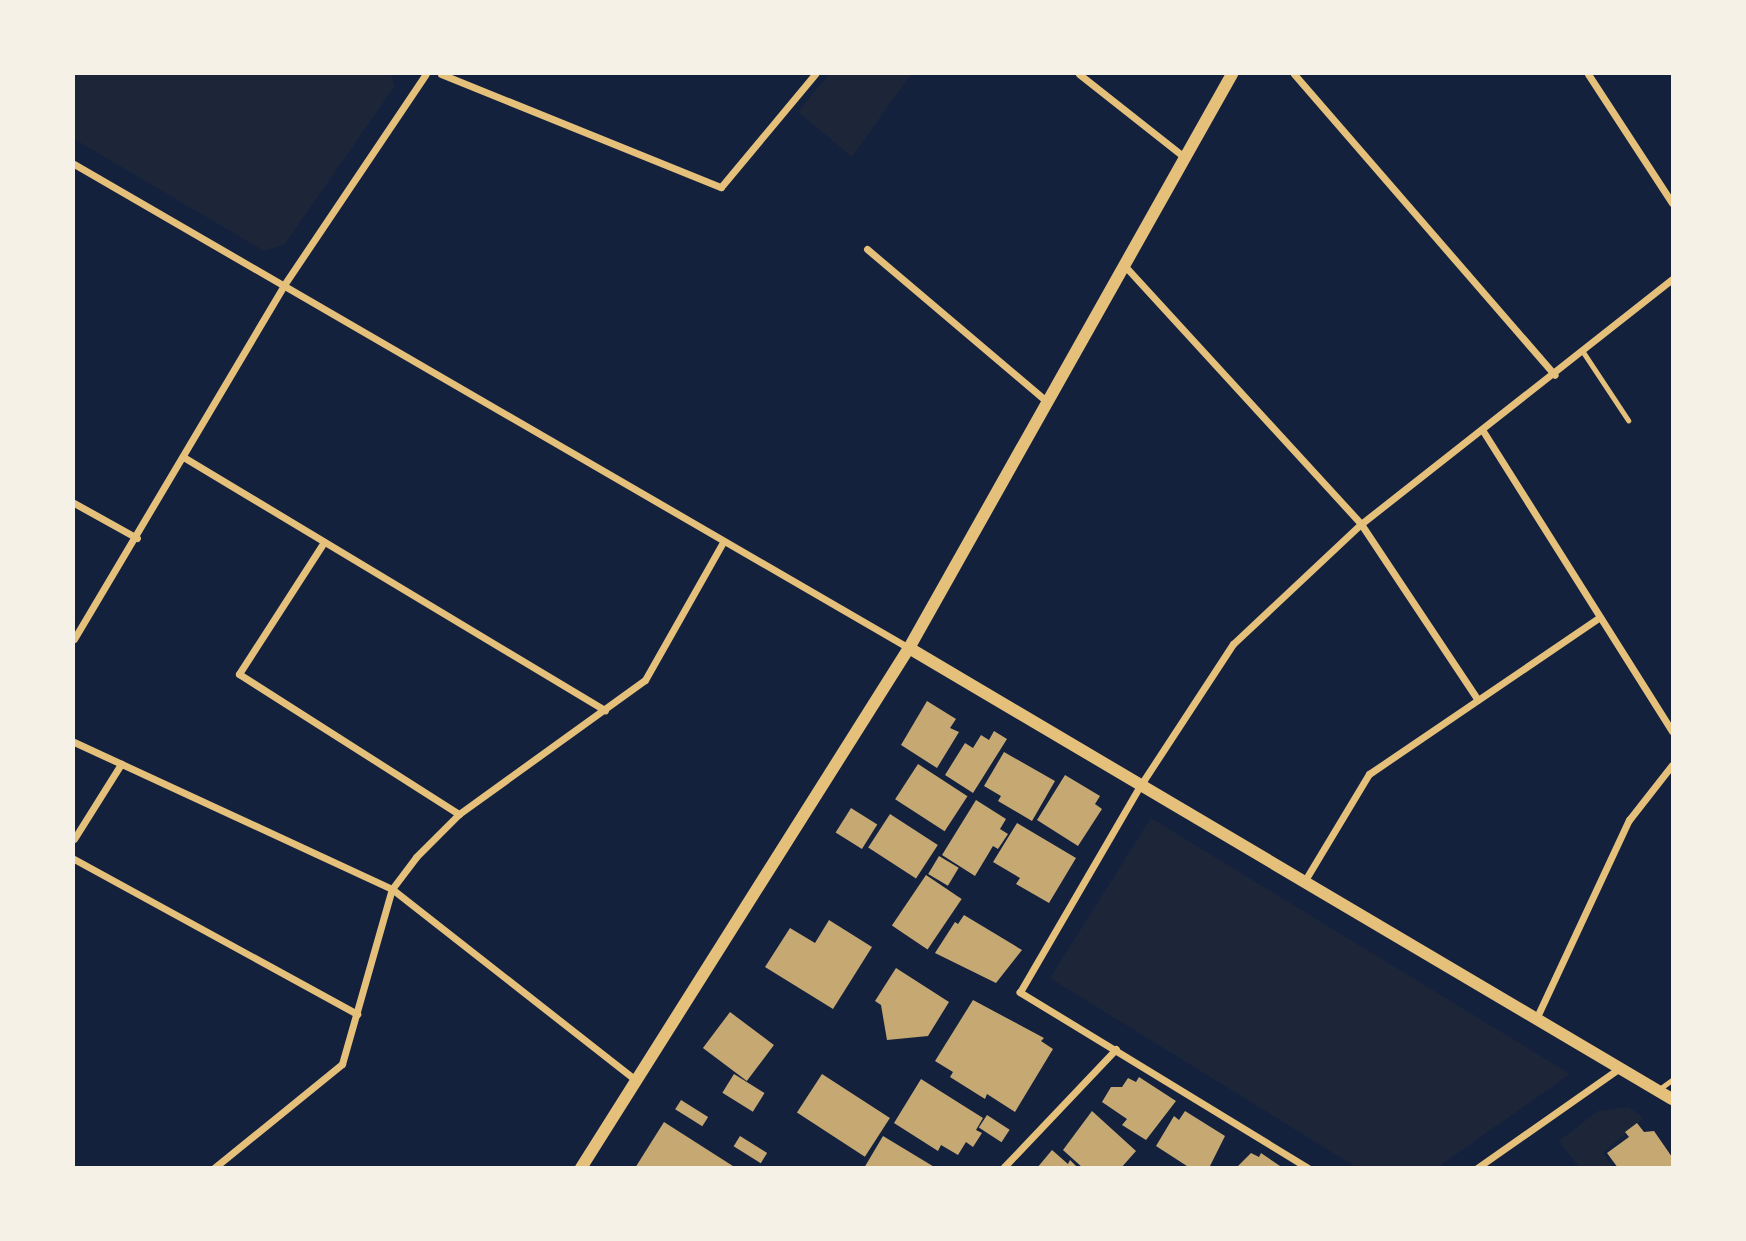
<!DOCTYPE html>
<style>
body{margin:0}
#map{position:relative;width:1746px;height:1241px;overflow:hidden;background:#14213d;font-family:Quicksand,sans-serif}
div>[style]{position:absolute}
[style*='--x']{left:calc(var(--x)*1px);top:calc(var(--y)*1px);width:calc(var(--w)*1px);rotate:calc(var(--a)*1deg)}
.green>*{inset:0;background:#1d2539}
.building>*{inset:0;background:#c6a872;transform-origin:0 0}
.service>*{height:5px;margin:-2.5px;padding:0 2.5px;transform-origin:2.5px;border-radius:2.5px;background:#e5c07b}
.minor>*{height:7px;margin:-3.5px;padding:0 3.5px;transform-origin:3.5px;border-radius:3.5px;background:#e5c07b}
.tertiary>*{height:12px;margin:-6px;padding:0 6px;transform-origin:6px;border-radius:6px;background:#e5c07b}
span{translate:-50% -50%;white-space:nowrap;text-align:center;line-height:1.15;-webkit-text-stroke:5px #f6f1e7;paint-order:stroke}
.frame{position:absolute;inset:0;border:75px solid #f6f1e7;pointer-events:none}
</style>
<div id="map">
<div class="green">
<div style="clip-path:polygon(74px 74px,391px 74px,394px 87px,284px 245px,264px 251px,74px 139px)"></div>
<div style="clip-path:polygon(829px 74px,911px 74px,852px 157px,798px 112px)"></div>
<div style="clip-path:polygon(1151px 818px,1570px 1074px,1438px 1167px,1356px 1167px,1050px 978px)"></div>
<div style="clip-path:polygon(1629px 1107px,1643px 1118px,1603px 1153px,1613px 1167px,1579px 1167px,1559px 1141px,1598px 1111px)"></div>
</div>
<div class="building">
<div style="clip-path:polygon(927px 701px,956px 719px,950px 728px,959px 732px,937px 768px,901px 745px)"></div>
<div style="clip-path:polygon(994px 731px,1007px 739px,973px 793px,945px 775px,965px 743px,973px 748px,981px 735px,989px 740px)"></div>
<div style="clip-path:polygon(1004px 752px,1055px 781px,1032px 821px,998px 801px,1001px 796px,984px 786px)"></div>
<div style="left:918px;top:764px;width:59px;height:42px;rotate:33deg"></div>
<div style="clip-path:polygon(1065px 775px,1100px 796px,1095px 804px,1102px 809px,1078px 846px,1037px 820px)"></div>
<div style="clip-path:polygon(976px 800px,1006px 819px,1000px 829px,1008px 834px,998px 849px,993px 846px,975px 876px,942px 855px)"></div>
<div style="left:851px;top:808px;width:31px;height:29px;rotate:32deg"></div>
<div style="left:890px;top:814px;width:57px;height:40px;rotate:33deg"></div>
<div style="clip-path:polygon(1017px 823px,1076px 858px,1049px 903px,1016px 884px,1020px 878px,993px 862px)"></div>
<div style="left:939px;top:856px;width:23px;height:21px;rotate:31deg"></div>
<div style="left:926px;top:875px;width:43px;height:61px;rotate:34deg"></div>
<div style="clip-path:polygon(964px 915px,1022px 950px,996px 983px,935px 953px,955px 922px,958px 924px)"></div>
<div style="clip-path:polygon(829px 920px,872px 947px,833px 1009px,765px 967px,790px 928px,815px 943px)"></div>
<div style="clip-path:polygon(896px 968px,949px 1002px,928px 1036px,887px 1040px,881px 1005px,875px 1001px)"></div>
<div style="clip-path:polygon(973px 1000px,1044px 1038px,1041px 1041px,1053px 1049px,1015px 1112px,987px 1094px,985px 1099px,950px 1077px,953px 1072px,935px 1061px)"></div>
<div style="left:730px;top:1012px;width:55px;height:45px;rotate:37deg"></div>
<div style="left:734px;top:1074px;width:36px;height:22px;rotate:32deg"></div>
<div style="left:822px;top:1074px;width:81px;height:46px;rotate:33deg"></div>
<div style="clip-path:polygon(1139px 1077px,1176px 1101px,1146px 1140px,1122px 1125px,1127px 1119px,1102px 1102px,1111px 1087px,1122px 1087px,1128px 1078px,1136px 1082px)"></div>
<div style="clip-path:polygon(921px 1079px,983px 1118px,976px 1130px,982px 1133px,973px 1147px,966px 1142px,958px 1155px,941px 1145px,938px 1151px,894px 1123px)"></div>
<div style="left:681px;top:1100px;width:32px;height:11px;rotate:32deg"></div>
<div style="clip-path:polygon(1092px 1111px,1136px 1151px,1121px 1168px,1083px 1168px,1063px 1150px)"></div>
<div style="clip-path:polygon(1185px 1111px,1225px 1136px,1209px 1168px,1190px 1168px,1156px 1146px,1174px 1116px,1179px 1120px)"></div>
<div style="left:987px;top:1115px;width:27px;height:15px;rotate:33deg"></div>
<div style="clip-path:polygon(664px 1122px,736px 1168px,635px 1168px)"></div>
<div style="clip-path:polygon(1637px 1123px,1644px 1132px,1654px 1131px,1672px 1157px,1672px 1168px,1618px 1168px,1607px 1153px,1629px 1137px,1625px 1132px)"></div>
<div style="left:740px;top:1136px;width:32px;height:12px;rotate:32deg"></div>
<div style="clip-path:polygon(883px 1136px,936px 1168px,864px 1168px)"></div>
<div style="clip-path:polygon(1052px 1150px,1068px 1164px,1070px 1160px,1078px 1168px,1037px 1168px)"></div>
<div style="clip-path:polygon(1251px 1153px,1259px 1157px,1261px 1153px,1283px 1168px,1236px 1168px)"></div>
</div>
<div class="service">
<div style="--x:1583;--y:352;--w:82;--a:56.5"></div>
<div style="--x:1658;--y:1090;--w:17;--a:-36"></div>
</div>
<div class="minor">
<div style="--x:441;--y:74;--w:302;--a:22"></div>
<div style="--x:721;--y:187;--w:147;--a:-50.2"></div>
<div style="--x:1079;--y:74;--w:134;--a:38.3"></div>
<div style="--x:1294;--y:74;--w:398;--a:49.1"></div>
<div style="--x:1588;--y:74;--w:154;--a:56.9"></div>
<div style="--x:74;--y:164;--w:965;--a:30.1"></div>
<div style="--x:867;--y:249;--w:235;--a:40.3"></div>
<div style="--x:1123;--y:264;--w:352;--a:47.5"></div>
<div style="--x:1361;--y:524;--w:211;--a:56.4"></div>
<div style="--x:1483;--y:431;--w:355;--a:57.8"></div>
<div style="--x:185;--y:458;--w:490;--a:31"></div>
<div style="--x:74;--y:503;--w:72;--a:29.1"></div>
<div style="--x:324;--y:542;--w:157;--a:122.8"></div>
<div style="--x:239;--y:674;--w:261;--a:32.5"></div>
<div style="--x:74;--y:639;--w:412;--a:-59.3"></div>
<div style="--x:284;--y:285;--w:254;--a:-56.1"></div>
<div style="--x:74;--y:742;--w:350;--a:24.8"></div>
<div style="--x:392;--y:889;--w:310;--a:38.1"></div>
<div style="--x:74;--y:839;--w:89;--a:-57.9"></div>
<div style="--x:74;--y:859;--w:323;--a:28.7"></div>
<div style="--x:1304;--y:882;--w:126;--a:-59"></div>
<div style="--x:1369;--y:774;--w:279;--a:-34.2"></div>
<div style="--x:1536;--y:1019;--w:220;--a:-65"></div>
<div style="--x:1629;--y:820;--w:70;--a:-52"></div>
<div style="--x:214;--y:1168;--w:165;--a:-39.1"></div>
<div style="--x:342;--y:1064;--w:182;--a:-74.1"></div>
<div style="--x:392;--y:889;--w:40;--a:-53"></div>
<div style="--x:416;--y:857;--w:61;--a:-45"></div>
<div style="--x:459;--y:814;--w:229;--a:-35.8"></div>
<div style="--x:645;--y:680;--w:159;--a:-60.5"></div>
<div style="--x:1003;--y:1168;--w:164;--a:-46.5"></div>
<div style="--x:1308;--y:1168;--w:338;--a:-148.6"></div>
<div style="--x:1020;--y:992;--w:238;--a:-59.8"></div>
<div style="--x:1140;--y:786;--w:170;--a:-56.8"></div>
<div style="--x:1233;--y:644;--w:175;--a:-43.2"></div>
<div style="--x:1361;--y:524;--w:396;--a:-38.2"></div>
<div style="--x:1477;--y:1168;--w:174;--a:-35"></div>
</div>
<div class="tertiary">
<div style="--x:909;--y:648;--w:886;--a:30.59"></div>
<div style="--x:581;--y:1168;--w:615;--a:-57.76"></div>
<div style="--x:909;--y:648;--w:659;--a:-60.63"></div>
</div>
<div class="frame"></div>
</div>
